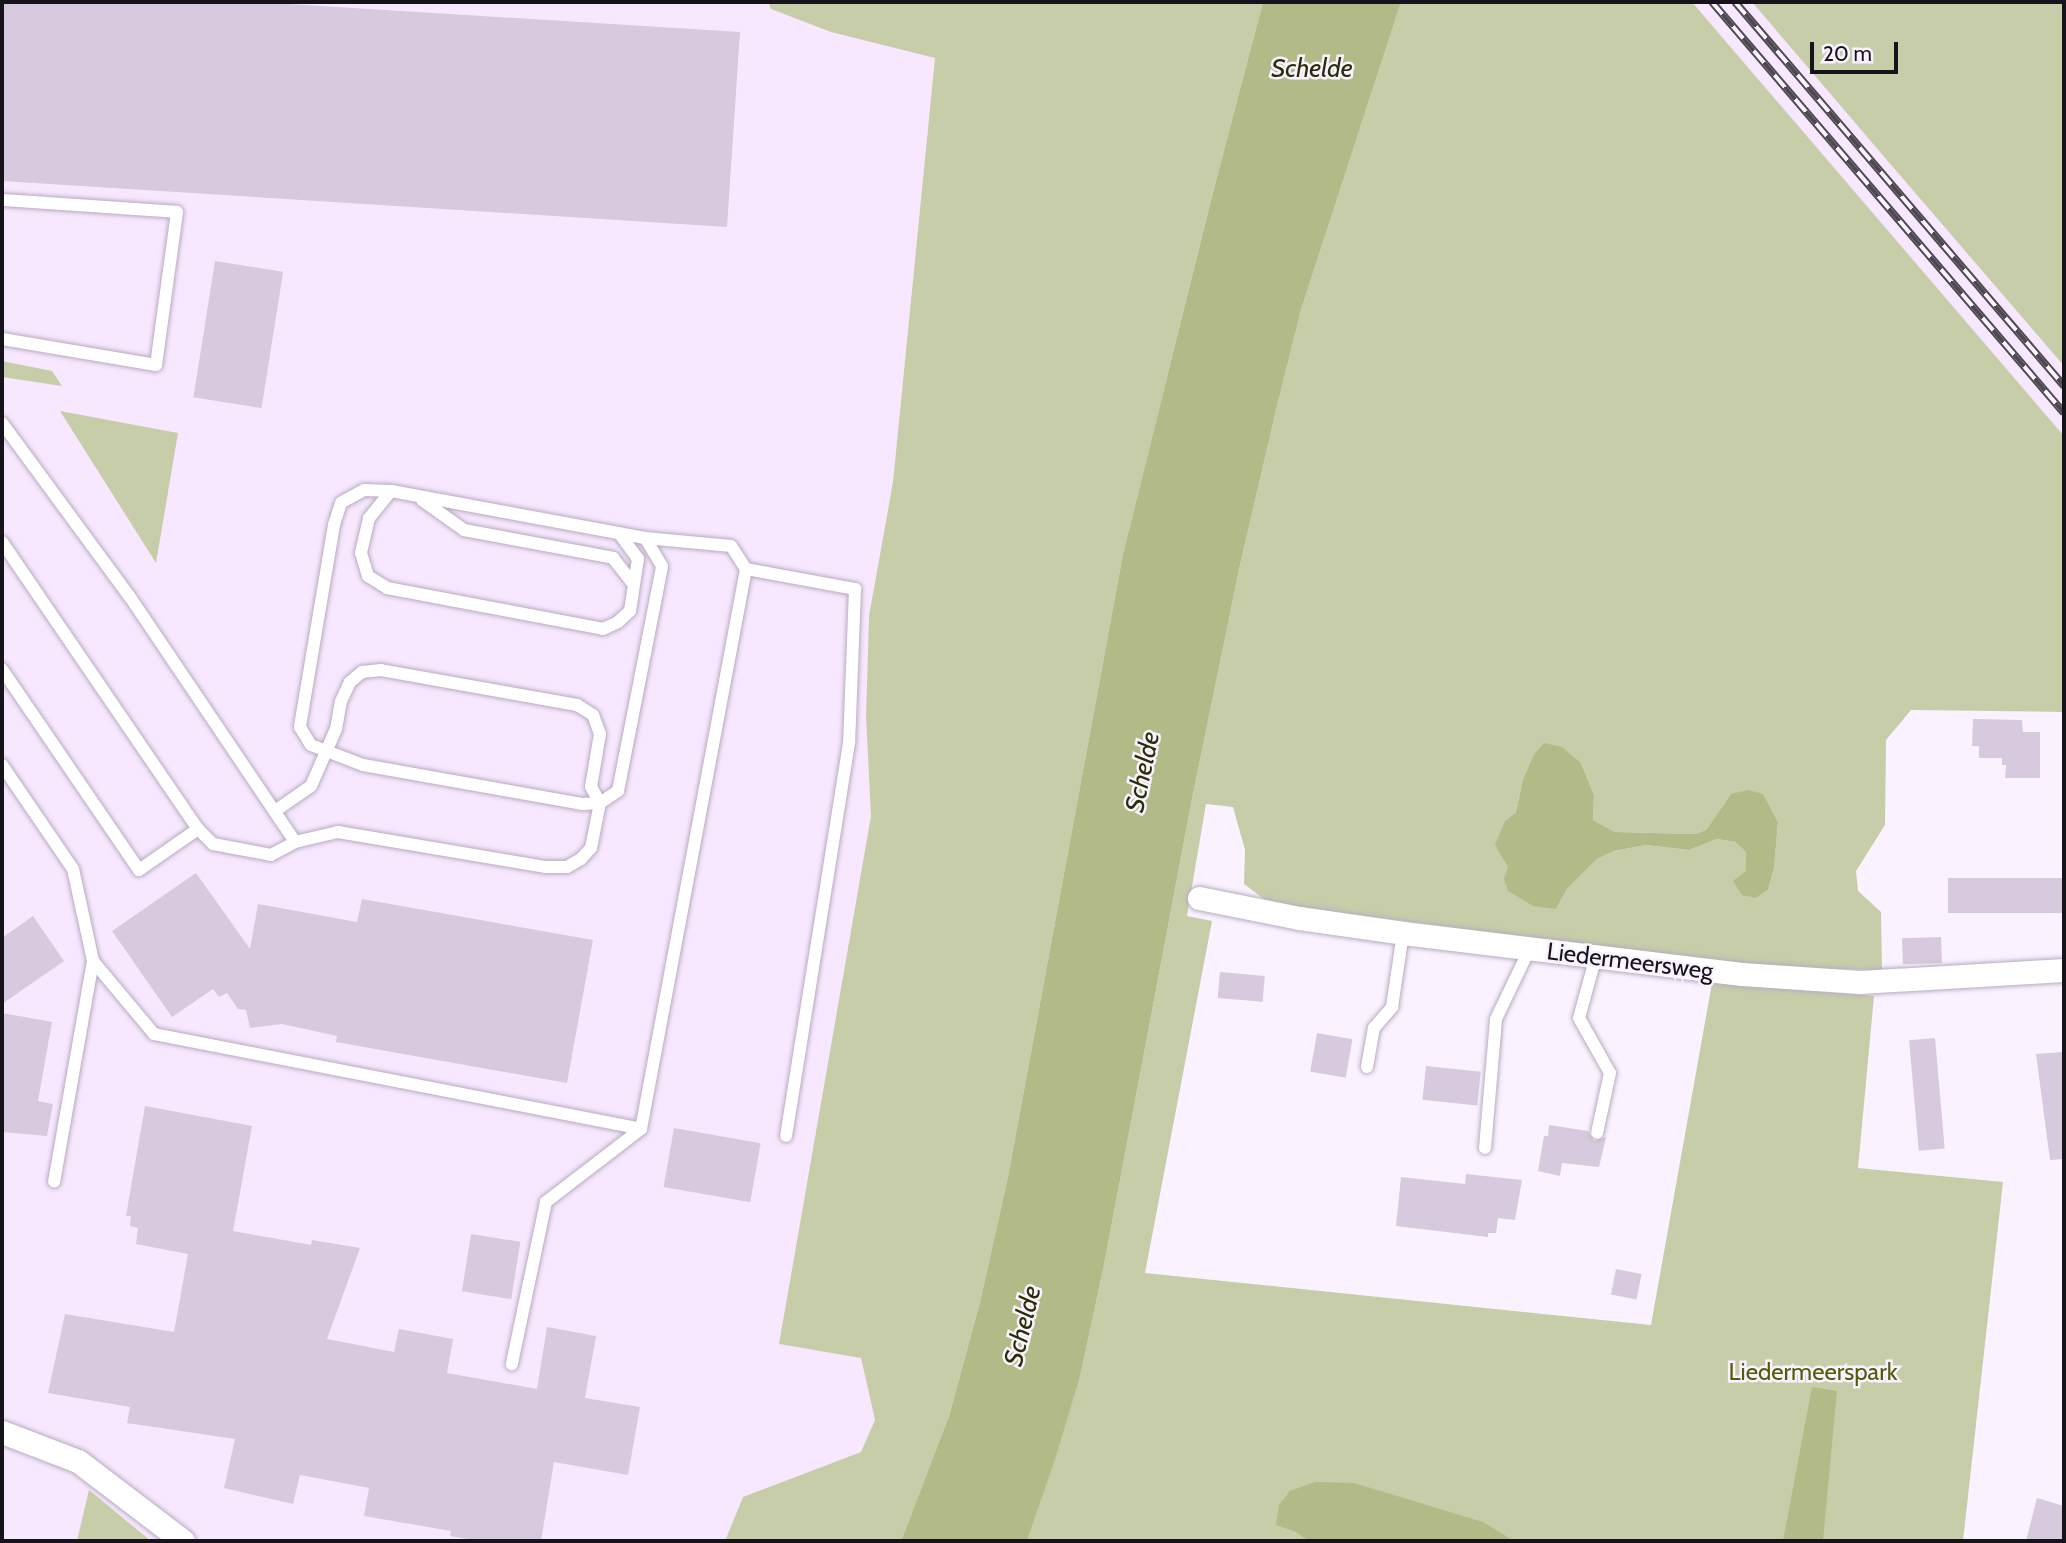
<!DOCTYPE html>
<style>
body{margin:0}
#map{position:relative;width:2066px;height:1543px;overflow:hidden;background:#faf2ff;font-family:Cabin,sans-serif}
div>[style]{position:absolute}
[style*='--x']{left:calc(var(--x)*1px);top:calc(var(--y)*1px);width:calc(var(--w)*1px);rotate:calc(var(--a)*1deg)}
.built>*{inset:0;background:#f7e8ff}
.green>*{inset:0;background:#c7cda9}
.water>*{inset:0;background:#b2ba87}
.building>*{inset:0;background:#d7c9de;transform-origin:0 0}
.roads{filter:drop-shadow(0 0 2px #b8abbf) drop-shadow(0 0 2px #b8abbf)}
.service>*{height:12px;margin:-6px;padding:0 6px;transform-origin:6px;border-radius:6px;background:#fff}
.minor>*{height:23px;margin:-11.5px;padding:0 11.5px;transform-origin:11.5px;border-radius:11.5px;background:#fff}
.rail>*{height:8px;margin-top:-4px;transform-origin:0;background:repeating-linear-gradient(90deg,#faf2ff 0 16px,#4e4951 0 32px);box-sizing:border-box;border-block:2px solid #4e4951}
span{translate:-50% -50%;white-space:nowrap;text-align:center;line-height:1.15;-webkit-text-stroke:5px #faf2ff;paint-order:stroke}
.street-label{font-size:24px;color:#17131a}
.park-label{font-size:24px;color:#545b08}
.water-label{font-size:26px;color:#292d05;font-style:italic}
.frame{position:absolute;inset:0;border:4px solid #17131a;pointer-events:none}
.scale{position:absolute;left:1810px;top:42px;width:88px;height:32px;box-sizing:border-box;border:4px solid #17131a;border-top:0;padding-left:9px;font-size:21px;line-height:24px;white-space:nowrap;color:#17131a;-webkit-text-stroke:5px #faf2ff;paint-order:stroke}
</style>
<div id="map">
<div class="built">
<div style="clip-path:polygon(2px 2px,768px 2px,771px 9px,831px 32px,935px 58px,893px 482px,869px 616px,866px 717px,871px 816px,779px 1344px,861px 1358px,875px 1420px,861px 1452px,743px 1497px,725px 1541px,2px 1541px)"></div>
<div style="clip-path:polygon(1692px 2px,1752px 2px,2064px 366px,2064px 436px)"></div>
</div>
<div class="green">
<div style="clip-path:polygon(768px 2px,1263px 2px,1212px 196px,1123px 554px,1008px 1177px,980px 1302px,949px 1416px,901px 1541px,725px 1541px,743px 1497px,861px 1452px,875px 1420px,861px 1358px,779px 1344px,871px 816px,866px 717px,869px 616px,893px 482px,935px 58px,831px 32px,771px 9px)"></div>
<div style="clip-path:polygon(evenodd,1401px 2px,1692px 2px,2064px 436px,2064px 712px,1911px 710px,1886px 740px,1885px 825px,1856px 871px,1858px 891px,1881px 912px,1882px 970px,1752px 967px,1306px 908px,1264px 899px,1244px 884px,1245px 850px,1233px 807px,1206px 804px,1187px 916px,1212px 921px,1145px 1273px,1651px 1325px,1712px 983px,1874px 996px,1858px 1168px,2003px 1182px,1963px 1541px,1027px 1541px,1080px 1377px,1104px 1265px,1192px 799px,1240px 565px,1278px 402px,1301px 310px,1401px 2px,1534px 754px,1581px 763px,1594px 795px,1593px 820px,1615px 832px,1695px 834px,1706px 830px,1731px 794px,1778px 823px,1774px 868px,1768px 890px,1756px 898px,1746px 871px,1746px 852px,1735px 842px,1717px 839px,1689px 850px,1646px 845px,1614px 851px,1597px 859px,1567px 889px,1556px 909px,1508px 867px,1503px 857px,1505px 821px,1516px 812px,1523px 779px,1534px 754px)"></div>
<div style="clip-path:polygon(1752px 2px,2064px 2px,2064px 366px,1880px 152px)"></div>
<div style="clip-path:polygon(2px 361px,52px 371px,62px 386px,2px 377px)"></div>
<div style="clip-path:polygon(60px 411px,178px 433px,156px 563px)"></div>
<div style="clip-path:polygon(89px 1490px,151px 1541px,77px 1541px)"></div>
</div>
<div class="water">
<div style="clip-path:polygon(1263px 2px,1401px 2px,1301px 310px,1278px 402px,1240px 565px,1192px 799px,1104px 1265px,1080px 1377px,1055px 1459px,1027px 1541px,901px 1541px,949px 1416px,980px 1302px,1008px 1177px,1123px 554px,1212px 196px)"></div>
<div style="clip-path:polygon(1544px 743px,1562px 747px,1581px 763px,1594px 795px,1593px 820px,1615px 832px,1695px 834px,1706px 830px,1731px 794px,1748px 790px,1763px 794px,1778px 823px,1774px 868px,1768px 890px,1756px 898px,1742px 895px,1733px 881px,1746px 871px,1746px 852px,1735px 842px,1717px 839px,1689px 850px,1646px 845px,1614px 851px,1597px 859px,1567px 889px,1556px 909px,1533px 906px,1508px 891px,1504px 879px,1508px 867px,1495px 845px,1505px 821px,1516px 812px,1523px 779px,1534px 754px)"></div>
<div style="clip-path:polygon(1812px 1387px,1837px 1391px,1823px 1541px,1783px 1541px)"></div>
<div style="clip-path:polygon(1315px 1482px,1354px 1483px,1483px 1522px,1514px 1541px,1309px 1541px,1296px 1532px,1276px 1525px,1279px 1505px,1290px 1491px)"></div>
</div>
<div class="building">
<div style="clip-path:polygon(2px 2px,257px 2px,740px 32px,727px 227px,2px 181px)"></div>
<div style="left:215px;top:261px;width:69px;height:138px;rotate:9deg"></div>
<div style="clip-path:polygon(1973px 719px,2022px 720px,2023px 732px,2040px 732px,2040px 778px,2005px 778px,2006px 765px,2002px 765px,2002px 758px,1979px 758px,1979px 746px,1972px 746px)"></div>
<div style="clip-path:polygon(196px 873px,250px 949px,258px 904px,357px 922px,362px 899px,593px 940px,567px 1083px,336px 1042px,337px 1036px,282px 1024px,250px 1028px,246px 1010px,238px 1009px,227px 993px,219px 997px,213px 989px,172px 1017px,112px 931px)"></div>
<div style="left:2064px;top:878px;width:35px;height:116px;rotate:90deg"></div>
<div style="clip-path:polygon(33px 916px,64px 961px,2px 1004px,2px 938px)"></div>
<div style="left:1941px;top:937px;width:26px;height:39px;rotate:88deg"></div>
<div style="left:1220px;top:972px;width:45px;height:26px;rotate:5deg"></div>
<div style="clip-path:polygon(2px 1013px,52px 1022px,38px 1101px,53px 1104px,47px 1136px,2px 1132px)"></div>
<div style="left:1317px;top:1033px;width:36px;height:39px;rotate:10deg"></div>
<div style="left:1935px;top:1038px;width:111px;height:26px;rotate:85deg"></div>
<div style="clip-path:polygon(2064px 1052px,2064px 1159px,2050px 1160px,2036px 1054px)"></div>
<div style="left:1426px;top:1066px;width:55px;height:34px;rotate:6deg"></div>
<div style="clip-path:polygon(145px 1106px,252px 1126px,233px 1231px,311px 1245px,312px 1240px,360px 1248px,327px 1339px,394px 1352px,399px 1329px,453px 1339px,447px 1373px,537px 1389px,547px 1327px,596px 1336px,585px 1398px,640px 1407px,628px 1475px,554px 1462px,541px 1541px,479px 1541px,450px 1536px,451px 1531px,364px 1516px,369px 1488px,300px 1475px,293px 1504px,224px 1488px,235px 1439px,127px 1423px,130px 1407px,48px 1393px,65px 1314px,174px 1332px,188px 1254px,136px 1244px,138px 1228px,130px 1226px,131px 1216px,126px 1216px)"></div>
<div style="clip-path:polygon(1549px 1125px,1588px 1131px,1594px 1141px,1606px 1137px,1599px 1167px,1562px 1163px,1560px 1176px,1538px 1171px,1544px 1136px,1548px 1136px)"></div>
<div style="left:674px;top:1128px;width:88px;height:60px;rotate:10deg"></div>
<div style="clip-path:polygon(1466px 1174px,1522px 1180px,1515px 1220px,1498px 1218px,1496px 1233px,1488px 1233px,1488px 1237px,1396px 1226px,1401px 1177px,1465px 1184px)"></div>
<div style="left:471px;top:1234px;width:50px;height:58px;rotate:9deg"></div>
<div style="left:1616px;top:1269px;width:26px;height:26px;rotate:11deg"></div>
<div style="clip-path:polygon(2037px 1498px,2064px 1506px,2064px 1541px,2026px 1541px)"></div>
</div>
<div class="roads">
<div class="service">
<div style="--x:2;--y:200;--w:175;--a:3.9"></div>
<div style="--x:177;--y:212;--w:154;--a:97.8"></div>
<div style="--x:156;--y:365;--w:156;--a:-170.4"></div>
<div style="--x:2;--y:423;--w:216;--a:53.7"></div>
<div style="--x:130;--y:597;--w:295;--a:56"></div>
<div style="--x:295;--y:842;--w:44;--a:-13.1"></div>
<div style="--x:338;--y:832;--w:211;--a:9.6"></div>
<div style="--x:546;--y:867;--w:21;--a:0"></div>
<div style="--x:567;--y:867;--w:16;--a:-30"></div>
<div style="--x:581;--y:859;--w:15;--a:-48"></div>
<div style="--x:591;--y:848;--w:46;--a:-78.7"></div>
<div style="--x:600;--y:803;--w:18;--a:-119"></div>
<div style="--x:591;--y:787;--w:54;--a:-80.4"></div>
<div style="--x:600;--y:734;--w:20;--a:-110"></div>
<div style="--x:593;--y:715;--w:19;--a:-148"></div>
<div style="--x:577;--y:705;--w:199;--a:-169.9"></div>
<div style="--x:381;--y:670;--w:19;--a:174"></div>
<div style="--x:362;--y:672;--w:16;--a:140"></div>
<div style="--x:350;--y:682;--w:21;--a:115"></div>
<div style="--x:341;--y:701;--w:28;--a:100"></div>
<div style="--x:336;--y:729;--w:62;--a:113.7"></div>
<div style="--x:311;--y:786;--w:44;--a:145.2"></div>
<div style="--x:391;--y:491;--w:35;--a:129"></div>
<div style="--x:369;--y:518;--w:36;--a:103"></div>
<div style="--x:361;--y:553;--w:24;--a:73"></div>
<div style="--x:368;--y:576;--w:22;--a:32"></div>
<div style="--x:387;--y:588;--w:220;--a:10.7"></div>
<div style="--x:603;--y:629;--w:17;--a:-25"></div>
<div style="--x:618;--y:622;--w:16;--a:-43"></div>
<div style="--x:630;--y:611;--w:53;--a:-81.3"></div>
<div style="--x:638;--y:559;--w:32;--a:-126"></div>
<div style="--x:422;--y:500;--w:52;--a:35.5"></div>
<div style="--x:464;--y:530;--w:152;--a:10.6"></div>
<div style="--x:613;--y:558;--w:34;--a:52"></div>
<div style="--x:2;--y:542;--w:348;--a:55.7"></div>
<div style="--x:198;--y:829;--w:72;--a:145.2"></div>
<div style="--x:139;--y:870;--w:243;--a:-124.3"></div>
<div style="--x:746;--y:569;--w:111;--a:10.4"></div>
<div style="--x:855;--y:589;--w:154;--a:92.2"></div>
<div style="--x:849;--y:743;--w:398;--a:99.1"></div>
<div style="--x:2;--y:765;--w:126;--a:55.7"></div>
<div style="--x:73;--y:869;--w:94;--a:77.7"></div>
<div style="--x:93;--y:961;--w:224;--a:100"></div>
<div style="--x:198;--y:829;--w:21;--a:45"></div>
<div style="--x:213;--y:844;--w:59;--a:10.7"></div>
<div style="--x:271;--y:855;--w:27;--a:-28"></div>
<div style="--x:1596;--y:956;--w:64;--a:105.3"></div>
<div style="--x:1579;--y:1018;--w:63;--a:60.6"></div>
<div style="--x:1610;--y:1073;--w:61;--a:102.2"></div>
<div style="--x:93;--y:961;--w:95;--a:50.1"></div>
<div style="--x:154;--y:1034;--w:496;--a:11"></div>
<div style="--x:641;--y:1129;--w:120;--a:142.5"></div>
<div style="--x:546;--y:1202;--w:166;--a:101.9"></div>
<div style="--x:1367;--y:1067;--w:40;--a:-80"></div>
<div style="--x:1374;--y:1028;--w:28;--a:-49"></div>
<div style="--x:1392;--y:1007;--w:75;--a:-81.5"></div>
<div style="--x:641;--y:1129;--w:570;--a:-79.38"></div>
<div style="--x:746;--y:569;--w:27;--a:-123"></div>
<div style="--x:731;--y:546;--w:86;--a:-174.7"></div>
<div style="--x:645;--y:538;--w:258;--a:-169.5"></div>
<div style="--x:391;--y:491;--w:27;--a:-178"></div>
<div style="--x:364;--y:490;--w:26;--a:151"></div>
<div style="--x:341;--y:503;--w:23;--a:108"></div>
<div style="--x:334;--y:525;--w:205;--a:99.6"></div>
<div style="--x:300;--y:727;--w:21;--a:59"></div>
<div style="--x:311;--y:745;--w:56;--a:21"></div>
<div style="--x:363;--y:765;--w:222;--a:10.1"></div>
<div style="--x:582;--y:804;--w:18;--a:-3"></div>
<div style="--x:600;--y:803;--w:22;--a:-34"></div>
<div style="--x:618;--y:791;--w:229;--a:-78.9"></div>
<div style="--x:662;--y:566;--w:33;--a:-121"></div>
<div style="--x:1485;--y:1148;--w:129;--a:-85.1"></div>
<div style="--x:1496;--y:1019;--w:79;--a:-64.4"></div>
</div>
<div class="minor">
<div style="--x:1199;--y:898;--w:102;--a:11.3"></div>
<div style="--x:1299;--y:918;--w:105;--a:8.2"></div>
<div style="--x:1403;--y:933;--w:341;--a:6.9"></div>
<div style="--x:1742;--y:974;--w:118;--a:3.9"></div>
<div style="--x:1860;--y:982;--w:204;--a:-3.4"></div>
<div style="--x:2;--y:1432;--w:81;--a:20.9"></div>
<div style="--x:78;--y:1461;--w:132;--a:37.3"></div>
</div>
</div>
<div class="rail">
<div style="--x:1712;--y:2;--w:541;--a:49.42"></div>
<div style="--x:1735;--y:2;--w:506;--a:49.41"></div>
</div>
<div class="street-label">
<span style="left:1630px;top:961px;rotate:7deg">Liedermeersweg</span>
</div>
<div class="park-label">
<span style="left:1813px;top:1372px">Liedermeerspark</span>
</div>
<div class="water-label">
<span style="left:1312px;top:69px">Schelde</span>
<span style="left:1143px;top:772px;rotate:-78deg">Schelde</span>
<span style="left:1023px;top:1326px;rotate:-76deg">Schelde</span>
</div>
<div class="frame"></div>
<div class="scale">20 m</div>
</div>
